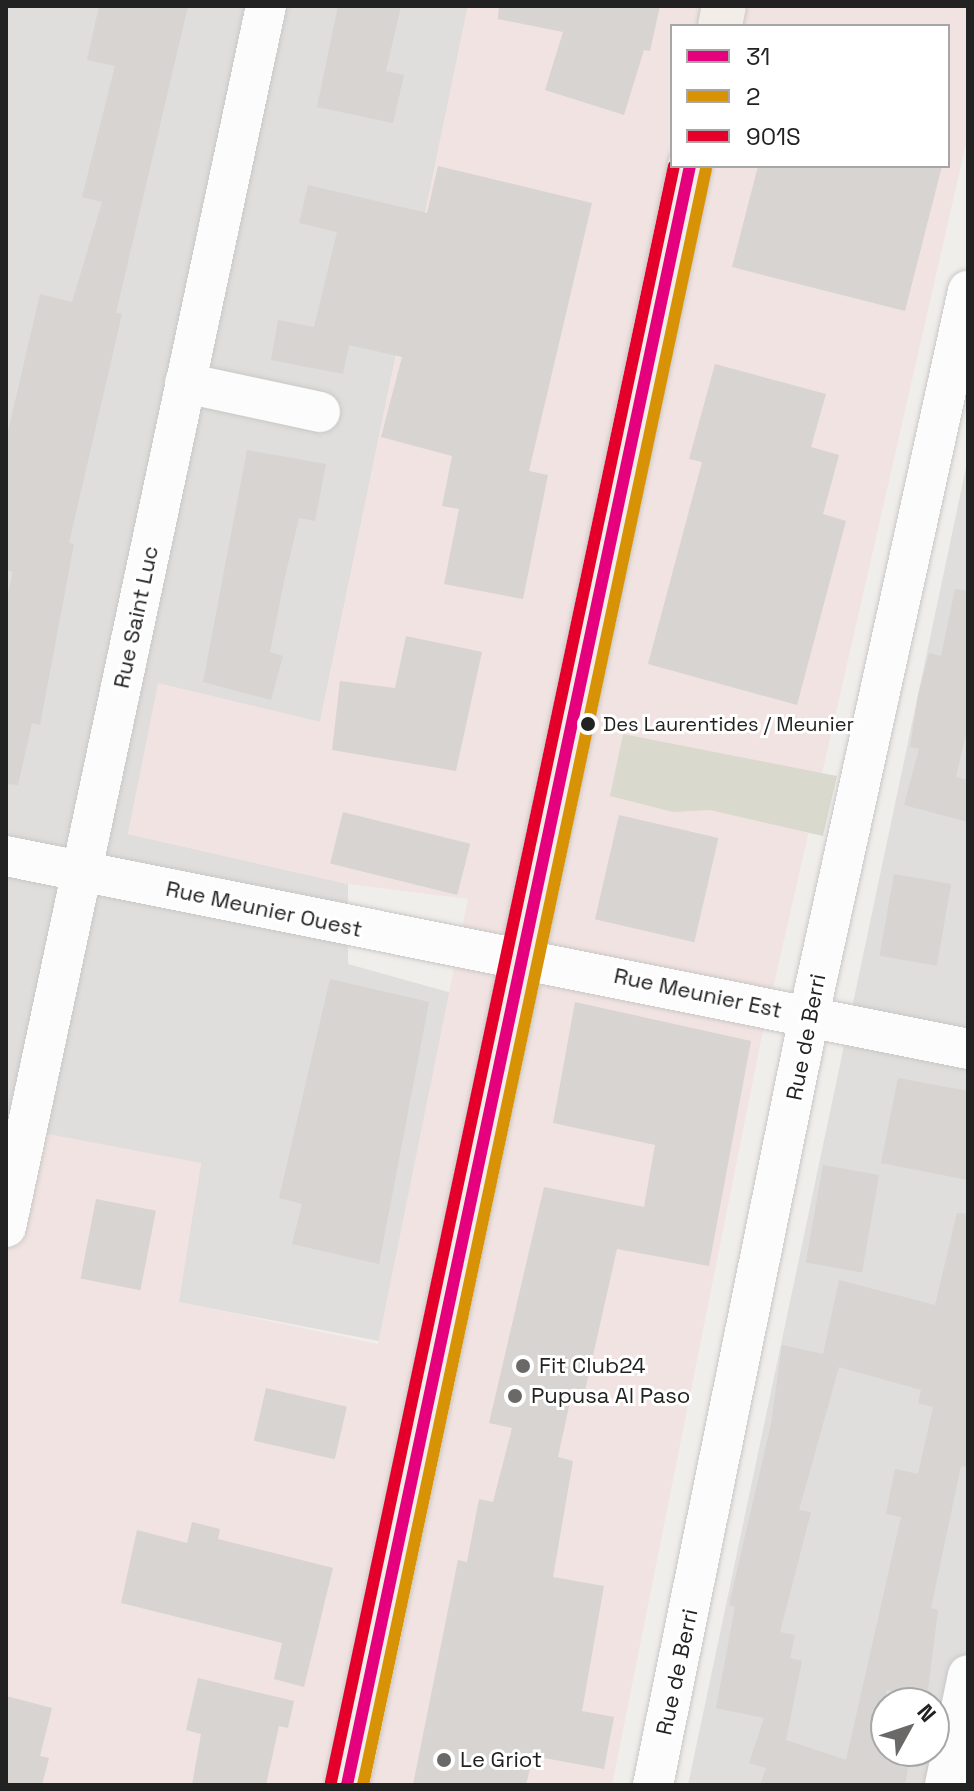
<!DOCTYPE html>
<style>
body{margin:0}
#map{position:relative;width:974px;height:1791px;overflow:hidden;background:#f0eeeb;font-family:"Space Grotesk",sans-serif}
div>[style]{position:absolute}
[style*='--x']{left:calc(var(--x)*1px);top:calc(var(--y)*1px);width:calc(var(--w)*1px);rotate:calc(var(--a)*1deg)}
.residential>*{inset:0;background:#dfdedc}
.commercial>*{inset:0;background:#f1e3e1}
.construction>*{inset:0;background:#d9d9cd}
.building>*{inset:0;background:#d7d4d2;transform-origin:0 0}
.roads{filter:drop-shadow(0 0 2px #c9c8c7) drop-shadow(0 0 2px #c9c8c7)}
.minor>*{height:40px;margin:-20px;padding:0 20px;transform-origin:20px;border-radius:20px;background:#fdfcfc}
.major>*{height:44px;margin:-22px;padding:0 22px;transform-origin:22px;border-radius:22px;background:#f3ede7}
.bus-1>*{height:12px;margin:-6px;padding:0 6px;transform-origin:6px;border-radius:6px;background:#e5007d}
.bus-2>*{height:12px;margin:-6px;padding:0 6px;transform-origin:6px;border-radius:6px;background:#d79205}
.bus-3>*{height:12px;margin:-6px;padding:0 6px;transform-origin:6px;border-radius:6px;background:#e4002b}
.dots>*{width:22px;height:22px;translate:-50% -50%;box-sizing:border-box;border:4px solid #fff;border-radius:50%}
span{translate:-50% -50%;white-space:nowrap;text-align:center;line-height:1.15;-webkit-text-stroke:6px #fff;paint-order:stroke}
.bus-label{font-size:20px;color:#222}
.left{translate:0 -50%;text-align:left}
.street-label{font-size:22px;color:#222}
.poi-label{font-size:22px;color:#222}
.frame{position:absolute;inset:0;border:8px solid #222;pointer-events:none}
.legend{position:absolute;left:670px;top:24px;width:280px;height:144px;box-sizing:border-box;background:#fff;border:2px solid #a7a7a7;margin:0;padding:10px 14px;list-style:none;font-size:24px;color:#222}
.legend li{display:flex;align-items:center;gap:16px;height:40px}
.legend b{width:40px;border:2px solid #a7a7a7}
.north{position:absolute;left:870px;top:1687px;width:80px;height:80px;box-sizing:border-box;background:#fff;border:2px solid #a7a7a7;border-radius:50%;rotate:50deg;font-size:22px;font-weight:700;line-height:32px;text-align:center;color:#222}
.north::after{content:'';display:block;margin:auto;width:28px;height:36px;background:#6a6968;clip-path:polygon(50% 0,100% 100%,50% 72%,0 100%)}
</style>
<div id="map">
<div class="residential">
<div style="clip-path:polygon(6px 6px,468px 6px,320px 722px,159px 684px,128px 834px,348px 884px,348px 964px,452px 993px,379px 1341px,178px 1302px,201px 1163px,6px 1227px)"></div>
<div style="clip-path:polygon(evenodd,968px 458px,968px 1785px,688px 1785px,968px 458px,886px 1703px,934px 1703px,934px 1751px,886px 1751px,886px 1703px)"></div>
</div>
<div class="commercial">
<div style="clip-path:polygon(evenodd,468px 6px,968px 6px,968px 135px,760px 1045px,612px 1785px,6px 1785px,6px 1227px,27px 1130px,201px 1163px,179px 1302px,378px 1344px,468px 899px,348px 884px,128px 834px,158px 683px,320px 722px,468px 6px,672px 26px,948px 26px,948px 166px,672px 166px,672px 26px)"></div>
</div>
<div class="construction">
<div style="clip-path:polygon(623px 734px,837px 776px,823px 836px,710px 810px,673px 812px,610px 796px)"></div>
</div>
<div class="building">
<div style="clip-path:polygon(99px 6px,188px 6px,116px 313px,122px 314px,69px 543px,74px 544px,40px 725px,32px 723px,18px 785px,6px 784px,6px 601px,13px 572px,6px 570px,6px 440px,40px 294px,72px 302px,102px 202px,82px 197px,115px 66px,87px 60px)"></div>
<div style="clip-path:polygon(338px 6px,401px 6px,386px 71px,404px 75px,393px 123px,317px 107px)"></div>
<div style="clip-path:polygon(499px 6px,660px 6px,650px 51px,644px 50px,624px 115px,545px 90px,563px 32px,498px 19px)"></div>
<div style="clip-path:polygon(438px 166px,592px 203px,529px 471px,548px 475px,523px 599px,444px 584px,459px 509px,442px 506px,452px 456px,381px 437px,402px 357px,349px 345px,343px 374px,271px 360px,278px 320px,314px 327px,337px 232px,299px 223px,308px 185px,427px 213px)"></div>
<div style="clip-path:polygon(758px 166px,942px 166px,905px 311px,732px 267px)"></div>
<div style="clip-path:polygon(715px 364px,826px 394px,811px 447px,839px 455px,823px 514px,846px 521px,797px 705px,648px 664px,702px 462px,689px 459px)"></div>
<div style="clip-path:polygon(247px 450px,326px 464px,315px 521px,299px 518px,284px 581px,270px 652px,283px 656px,271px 700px,203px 682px)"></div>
<div style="clip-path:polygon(955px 589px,968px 591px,968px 726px,956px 777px,968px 780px,968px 822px,904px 805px,919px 749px,910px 747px,918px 695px,929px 653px,941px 656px)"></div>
<div style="clip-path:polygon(406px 636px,482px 652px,456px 771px,332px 750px,340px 681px,395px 688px)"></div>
<div style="left:343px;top:812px;width:131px;height:53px;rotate:14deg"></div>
<div style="left:619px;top:815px;width:102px;height:107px;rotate:13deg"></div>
<div style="left:894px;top:874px;width:58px;height:83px;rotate:10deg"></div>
<div style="clip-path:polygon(330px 979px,429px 1002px,379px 1264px,292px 1244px,302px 1204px,279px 1198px)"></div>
<div style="clip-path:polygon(575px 1002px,751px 1041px,709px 1266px,617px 1249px,585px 1391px,573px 1388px,558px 1457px,573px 1461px,553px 1577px,604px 1586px,582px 1711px,614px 1717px,604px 1769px,533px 1756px,526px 1785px,413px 1785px,458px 1560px,467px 1562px,479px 1499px,493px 1502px,512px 1428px,489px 1423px,544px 1187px,644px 1207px,655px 1145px,553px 1123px)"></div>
<div style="clip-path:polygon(898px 1078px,968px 1091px,968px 1180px,881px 1163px)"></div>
<div style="left:823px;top:1165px;width:57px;height:99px;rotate:10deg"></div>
<div style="left:96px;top:1199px;width:61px;height:81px;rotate:11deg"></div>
<div style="clip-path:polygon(evenodd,957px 1213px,968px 1214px,968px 1467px,961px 1466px,931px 1608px,938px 1610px,927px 1698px,886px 1690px,886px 1751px,911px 1751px,905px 1785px,760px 1785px,766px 1768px,749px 1763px,764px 1718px,716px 1708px,735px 1607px,729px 1605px,771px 1424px,782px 1345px,823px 1354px,839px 1280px,935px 1305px,957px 1213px,839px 1367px,921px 1390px,918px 1403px,933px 1407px,918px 1474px,895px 1469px,886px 1514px,901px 1517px,846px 1760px,786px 1740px,802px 1661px,790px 1658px,795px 1635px,780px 1632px,811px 1512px,799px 1510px,839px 1367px)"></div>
<div style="left:266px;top:1388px;width:83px;height:54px;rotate:13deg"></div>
<div style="clip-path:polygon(192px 1522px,220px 1529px,218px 1539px,333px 1568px,304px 1687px,274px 1679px,282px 1643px,121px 1603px,137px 1530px,187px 1543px)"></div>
<div style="clip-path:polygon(198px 1678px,294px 1701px,288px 1728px,279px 1726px,266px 1785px,192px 1785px,201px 1734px,186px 1730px)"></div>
<div style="clip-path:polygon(6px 1696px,52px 1708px,40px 1756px,49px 1758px,42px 1785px,6px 1785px)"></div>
</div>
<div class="roads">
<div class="minor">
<div style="--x:185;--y:383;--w:138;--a:12.1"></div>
<div style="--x:6;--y:856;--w:981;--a:11.34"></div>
<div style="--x:6;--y:1227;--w:1248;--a:-77.98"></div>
<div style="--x:653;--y:1785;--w:809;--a:-78.52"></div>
<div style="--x:814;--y:992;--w:718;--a:-77.61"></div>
<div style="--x:945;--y:1785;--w:112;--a:-78.2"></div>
</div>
<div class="major">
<div style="--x:720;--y:26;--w:20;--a:-79"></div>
<div style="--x:347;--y:1785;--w:1655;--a:-78.04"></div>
</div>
</div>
<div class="bus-1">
<div style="--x:347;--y:1785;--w:1655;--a:-78.04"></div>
</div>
<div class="bus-2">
<div style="--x:363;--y:1785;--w:1652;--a:-78.02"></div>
</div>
<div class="bus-3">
<div style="--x:331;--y:1782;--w:1652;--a:-78.02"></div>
</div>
<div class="dots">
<div style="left:588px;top:724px;background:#222"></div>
<div style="left:523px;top:1366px;background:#6a6968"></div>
<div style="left:515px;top:1396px;background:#6a6968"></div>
<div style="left:444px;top:1760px;background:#6a6968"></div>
</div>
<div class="bus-label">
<span class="left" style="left:603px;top:724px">Des Laurentides / Meunier</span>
</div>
<div class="street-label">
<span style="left:136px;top:617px;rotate:-78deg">Rue Saint Luc</span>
<span style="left:264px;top:909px;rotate:12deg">Rue Meunier Ouest</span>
<span style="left:698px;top:993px;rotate:12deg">Rue Meunier Est</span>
<span style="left:806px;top:1037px;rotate:-79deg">Rue de Berri</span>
<span style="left:677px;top:1672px;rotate:-78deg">Rue de Berri</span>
</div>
<div class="poi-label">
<span class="left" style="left:539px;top:1366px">Fit Club24</span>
<span class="left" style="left:531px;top:1396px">Pupusa Al Paso</span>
<span class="left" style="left:460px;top:1760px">Le Griot</span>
</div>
<div class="frame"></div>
<ul class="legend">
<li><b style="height:10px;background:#e5007d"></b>31</li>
<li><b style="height:10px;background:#d79205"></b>2</li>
<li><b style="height:10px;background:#e4002b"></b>901S</li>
</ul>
<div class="north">N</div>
</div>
